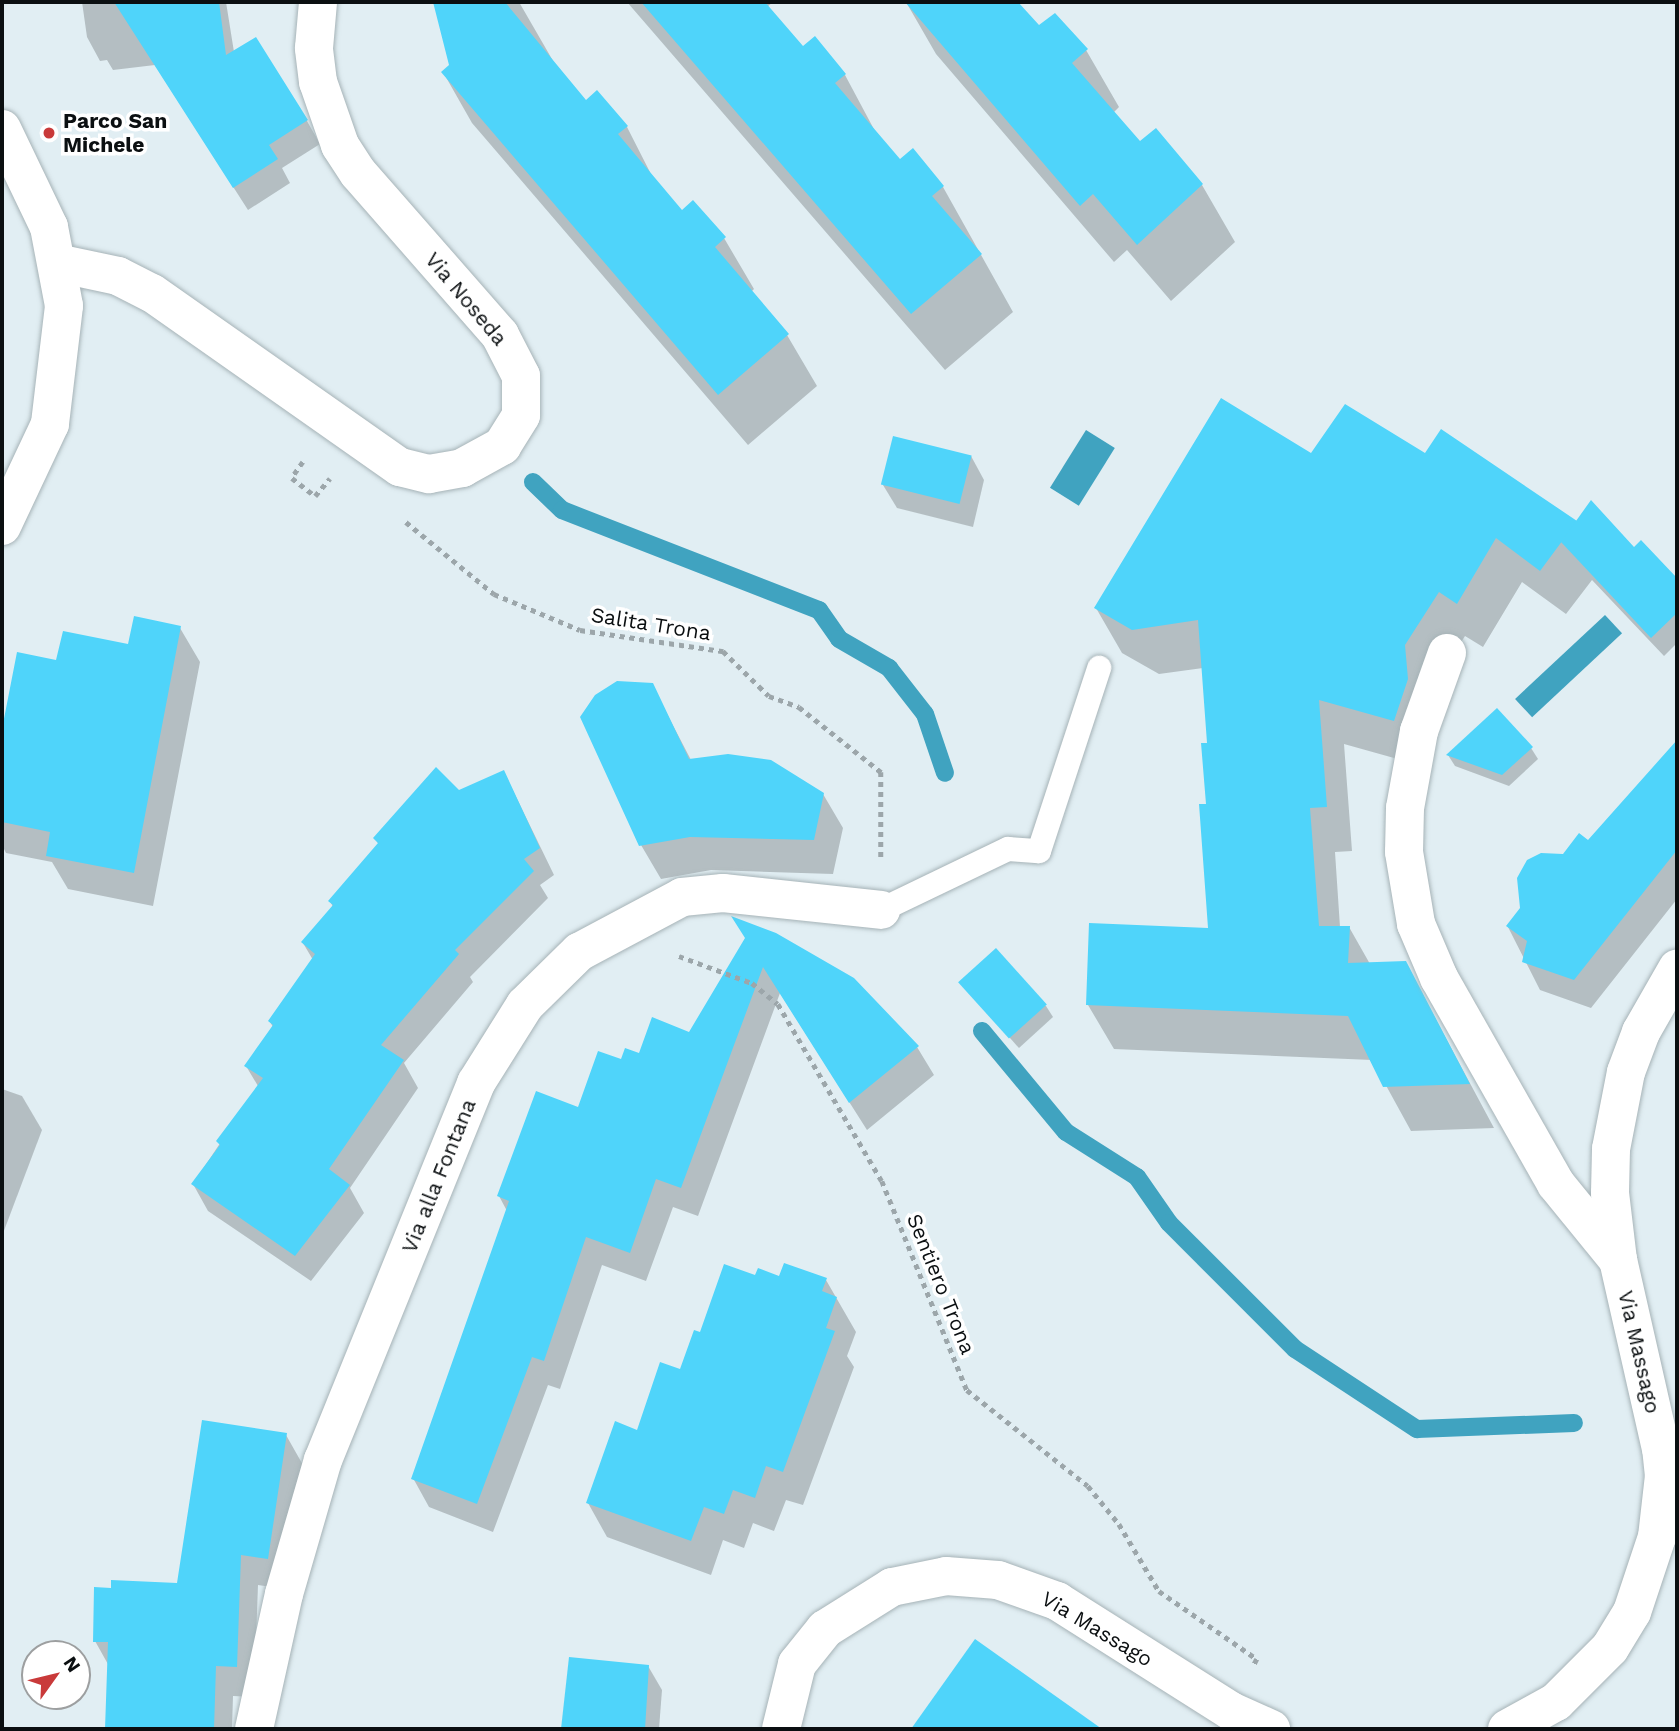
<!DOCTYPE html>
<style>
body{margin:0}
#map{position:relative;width:1679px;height:1731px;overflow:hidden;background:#e1eef3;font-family:"Work Sans",sans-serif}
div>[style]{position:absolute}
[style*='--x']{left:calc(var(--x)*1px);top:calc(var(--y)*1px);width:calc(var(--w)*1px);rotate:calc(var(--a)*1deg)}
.water>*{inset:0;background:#40a3c0;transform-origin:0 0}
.shadow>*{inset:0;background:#0003}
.stream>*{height:18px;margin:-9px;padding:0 9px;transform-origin:9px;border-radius:9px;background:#40a3c0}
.building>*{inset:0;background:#4fd4fa;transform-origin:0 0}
.path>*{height:4.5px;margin-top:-2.25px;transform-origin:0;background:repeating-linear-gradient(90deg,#9ca6aa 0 5px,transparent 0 10px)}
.roads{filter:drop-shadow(0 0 2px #a6b3b7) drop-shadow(0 0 2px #a6b3b7)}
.service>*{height:24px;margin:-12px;padding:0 12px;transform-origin:12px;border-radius:12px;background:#fff}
.minor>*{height:38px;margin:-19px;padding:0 19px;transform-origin:19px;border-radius:19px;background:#fff}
.tertiary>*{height:38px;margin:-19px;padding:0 19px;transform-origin:19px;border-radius:19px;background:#fff}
.secondary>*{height:38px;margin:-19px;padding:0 19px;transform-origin:19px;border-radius:19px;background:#fff}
.dots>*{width:19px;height:19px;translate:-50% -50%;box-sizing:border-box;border:4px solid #fff;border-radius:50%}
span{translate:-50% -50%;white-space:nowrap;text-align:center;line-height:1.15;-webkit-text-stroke:7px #fff;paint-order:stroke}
.poi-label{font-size:21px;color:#0b0f11;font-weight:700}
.left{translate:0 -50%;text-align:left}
.street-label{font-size:21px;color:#0b0f11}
.frame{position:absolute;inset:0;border:4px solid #0b0f11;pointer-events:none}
.north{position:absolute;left:21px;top:1640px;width:70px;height:70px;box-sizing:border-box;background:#fff;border:2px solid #9d9fa0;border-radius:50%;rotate:56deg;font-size:19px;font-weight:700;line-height:28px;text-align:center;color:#0b0f11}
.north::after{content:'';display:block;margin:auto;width:24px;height:32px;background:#c93a3a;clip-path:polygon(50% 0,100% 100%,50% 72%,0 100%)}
</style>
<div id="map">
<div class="water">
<div style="left:1086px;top:430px;width:34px;height:68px;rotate:32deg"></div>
<div style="left:1605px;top:615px;width:25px;height:123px;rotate:47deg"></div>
</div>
<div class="shadow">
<div style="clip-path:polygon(82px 2px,226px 2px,234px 52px,307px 121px,320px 144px,282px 168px,290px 183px,248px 210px,155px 65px,113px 70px,107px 60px,100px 61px,87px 37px)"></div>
<div style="clip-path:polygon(442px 2px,519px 2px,556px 66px,586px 102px,627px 127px,654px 180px,682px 213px,724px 238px,754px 289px,751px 292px,787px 335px,817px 386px,748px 445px,472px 123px,443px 72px,451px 65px,439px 22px)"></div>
<div style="clip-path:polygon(627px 2px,773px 2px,767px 7px,803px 48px,845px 75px,876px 133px,900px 161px,943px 187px,1013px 312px,945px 370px)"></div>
<div style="clip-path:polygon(906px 2px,1016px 2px,1039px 28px,1086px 50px,1119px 107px,1113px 113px,1140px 143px,1156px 130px,1202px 185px,1235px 242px,1171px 301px,1127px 250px,1114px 262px,936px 54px)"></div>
<div style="clip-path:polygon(1311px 455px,1425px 456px,1634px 550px,1641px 542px,1677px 581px,1677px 643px,1664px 656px,1592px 580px,1566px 614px,1522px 582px,1483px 647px,1465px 636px,1430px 691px,1419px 765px,1344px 744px,1352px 851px,1335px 852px,1340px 927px,1349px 927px,1370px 964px,1405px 962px,1494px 1128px,1411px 1131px,1372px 1060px,1114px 1049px,1088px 1005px,1210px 929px,1209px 745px,1203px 668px,1159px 674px,1122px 653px,1096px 608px)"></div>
<div style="clip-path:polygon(971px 456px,984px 480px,973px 527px,897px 508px,883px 485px)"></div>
<div style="clip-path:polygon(180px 628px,200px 662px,153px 906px,68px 889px,52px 862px,6px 853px,2px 845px,2px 738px,18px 654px,58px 662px,129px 647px)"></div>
<div style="clip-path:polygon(652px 685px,691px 760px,823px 794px,843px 828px,833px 874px,711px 870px,661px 879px,641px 845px)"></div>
<div style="clip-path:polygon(1677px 742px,1677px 899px,1591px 1008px,1540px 990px,1508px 927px,1564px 855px,1588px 843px)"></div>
<div style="clip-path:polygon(1531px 748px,1538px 759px,1509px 786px,1455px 766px,1448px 755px)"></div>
<div style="clip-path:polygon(504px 772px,554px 875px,540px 885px,548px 898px,470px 977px,473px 982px,404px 1063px,418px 1088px,350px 1188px,364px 1213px,311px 1281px,208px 1211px,193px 1184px,258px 1086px,246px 1066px,273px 1027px,270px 1022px,313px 960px,303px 943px,333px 907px,330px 901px,379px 845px,375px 838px)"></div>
<div style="clip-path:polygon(747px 939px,917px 1047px,934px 1075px,867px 1130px,780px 993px,698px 1216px,673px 1207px,646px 1281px,602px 1265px,560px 1389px,548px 1385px,493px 1532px,429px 1507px,413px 1478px,507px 1211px,499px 1196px,622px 1062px,690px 1034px)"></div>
<div style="clip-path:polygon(961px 983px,1046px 1006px,1053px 1017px,1019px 1048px)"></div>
<div style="clip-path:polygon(2px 1089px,22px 1096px,42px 1130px,2px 1236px)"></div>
<div style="clip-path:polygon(756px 1278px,826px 1280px,856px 1332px,847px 1356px,854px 1367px,803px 1505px,786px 1500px,774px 1531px,753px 1523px,744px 1548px,723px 1540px,711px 1575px,607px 1537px,588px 1503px,681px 1372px,701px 1334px)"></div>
<div style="clip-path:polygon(286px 1435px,303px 1465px,285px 1589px,258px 1585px,254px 1697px,233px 1696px,232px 1729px,107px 1729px,109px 1666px,95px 1641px,179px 1584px)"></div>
<div style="clip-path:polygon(976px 1642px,1099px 1729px,925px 1729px,920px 1720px)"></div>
<div style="clip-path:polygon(570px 1659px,648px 1666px,662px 1690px,659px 1729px,564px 1729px)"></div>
</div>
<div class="stream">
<div style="--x:533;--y:482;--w:40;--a:44"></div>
<div style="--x:562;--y:510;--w:276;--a:21.3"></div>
<div style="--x:819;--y:610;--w:35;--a:55"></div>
<div style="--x:839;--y:639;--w:58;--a:30.1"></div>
<div style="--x:889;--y:668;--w:58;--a:52"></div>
<div style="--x:925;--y:714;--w:62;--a:71.3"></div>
<div style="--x:982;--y:1031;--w:131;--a:50.3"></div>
<div style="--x:1066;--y:1132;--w:84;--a:32.4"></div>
<div style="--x:1137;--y:1177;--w:56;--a:55.2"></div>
<div style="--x:1169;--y:1223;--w:178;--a:45"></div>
<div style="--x:1295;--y:1349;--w:146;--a:33.3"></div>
<div style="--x:1417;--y:1429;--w:157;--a:-2.2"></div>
</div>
<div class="building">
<div style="clip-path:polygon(114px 2px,219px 2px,226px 55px,256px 37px,308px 120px,269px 145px,278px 159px,233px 188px)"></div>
<div style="clip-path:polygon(433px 2px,505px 2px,586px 100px,597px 90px,628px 126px,618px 134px,682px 210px,693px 200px,726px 237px,715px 247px,789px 334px,718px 395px,441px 72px,449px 65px)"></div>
<div style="clip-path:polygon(641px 2px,765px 2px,803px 46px,815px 36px,846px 74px,835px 83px,900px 159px,913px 148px,944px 186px,932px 196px,982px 254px,911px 314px)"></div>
<div style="clip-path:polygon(905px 2px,1018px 2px,1039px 25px,1055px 13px,1088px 49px,1072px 63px,1140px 141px,1156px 128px,1203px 184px,1137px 245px,1093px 194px,1080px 206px)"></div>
<div style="clip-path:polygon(1221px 398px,1311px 453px,1345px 404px,1425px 453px,1441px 429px,1577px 521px,1540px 571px,1496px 538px,1457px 604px,1439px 592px,1405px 645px,1408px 679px,1394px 721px,1319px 700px,1327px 807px,1310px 808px,1319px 926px,1350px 926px,1348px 963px,1406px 961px,1470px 1084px,1383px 1087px,1348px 1016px,1086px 1005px,1089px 923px,1208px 928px,1199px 804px,1206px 804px,1201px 743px,1207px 743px,1198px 620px,1132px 630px,1094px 608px)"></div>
<div style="left:893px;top:436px;width:81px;height:50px;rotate:14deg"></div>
<div style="clip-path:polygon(1591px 500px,1634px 547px,1641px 540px,1677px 578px,1677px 613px,1651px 638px,1561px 542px)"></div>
<div style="clip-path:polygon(134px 616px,181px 626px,134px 873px,46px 856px,50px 832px,2px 822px,2px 729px,17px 652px,56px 660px,63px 631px,128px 644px)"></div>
<div style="clip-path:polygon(617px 681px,653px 683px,689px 759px,728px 754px,771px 760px,824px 793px,814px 840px,690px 837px,639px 846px,580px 717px,595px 695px)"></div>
<div style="clip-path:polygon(1497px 708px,1533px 747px,1502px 775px,1446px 755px)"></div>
<div style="clip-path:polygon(1677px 740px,1677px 850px,1574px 980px,1522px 962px,1527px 941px,1506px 926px,1520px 908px,1517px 878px,1527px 860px,1541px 853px,1563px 854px,1579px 833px,1588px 840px)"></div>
<div style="clip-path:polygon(436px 767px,459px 790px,504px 770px,540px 848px,524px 859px,534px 871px,455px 950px,459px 954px,381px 1045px,404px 1060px,329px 1169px,350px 1185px,295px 1256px,191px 1184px,220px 1145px,216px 1141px,263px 1078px,244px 1066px,273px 1025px,268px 1021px,315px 954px,301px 942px,333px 905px,328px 901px,378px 843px,373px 838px)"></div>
<div style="clip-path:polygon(731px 916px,776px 933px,854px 978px,919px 1046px,849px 1103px,763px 967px,681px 1188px,656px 1179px,630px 1253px,586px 1237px,544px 1361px,532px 1357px,477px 1504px,411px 1479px,509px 1201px,497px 1196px,536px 1091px,578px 1107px,598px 1051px,621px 1059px,625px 1048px,639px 1053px,652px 1017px,689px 1032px,745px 938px)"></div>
<div style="left:996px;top:948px;width:76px;height:51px;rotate:48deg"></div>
<div style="clip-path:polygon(784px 1263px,827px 1278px,822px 1291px,837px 1297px,826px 1328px,835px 1331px,783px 1472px,766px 1466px,755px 1498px,733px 1490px,724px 1514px,704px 1507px,691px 1541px,586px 1503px,615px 1421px,637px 1430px,660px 1362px,680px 1369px,694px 1330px,700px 1332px,724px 1264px,755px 1275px,758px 1268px,779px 1276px)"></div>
<div style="clip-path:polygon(202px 1420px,287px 1433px,268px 1559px,241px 1555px,237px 1667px,216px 1666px,214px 1729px,105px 1729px,108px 1642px,93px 1642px,94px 1587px,111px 1588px,111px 1580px,177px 1583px)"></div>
<div style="clip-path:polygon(975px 1639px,1102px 1729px,911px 1729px)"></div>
<div style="clip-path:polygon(569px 1657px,649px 1665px,645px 1729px,561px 1729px)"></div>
</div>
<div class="path">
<div style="--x:303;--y:462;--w:19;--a:125"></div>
<div style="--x:292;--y:478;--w:29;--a:38"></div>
<div style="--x:315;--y:496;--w:23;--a:-50"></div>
<div style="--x:406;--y:522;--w:114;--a:39.3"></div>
<div style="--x:494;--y:594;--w:93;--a:22.7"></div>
<div style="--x:580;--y:630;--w:145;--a:8.4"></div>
<div style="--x:723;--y:651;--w:64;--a:44.4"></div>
<div style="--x:769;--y:696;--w:32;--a:20"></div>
<div style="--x:799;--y:707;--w:105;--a:38.4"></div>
<div style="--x:881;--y:772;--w:86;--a:90"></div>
<div style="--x:679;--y:956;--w:78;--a:20.3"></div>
<div style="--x:752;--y:983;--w:33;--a:39"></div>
<div style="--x:778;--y:1004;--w:205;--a:59.6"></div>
<div style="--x:882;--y:1181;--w:226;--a:67.9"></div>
<div style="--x:967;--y:1390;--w:154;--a:38.4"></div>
<div style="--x:1088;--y:1486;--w:49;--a:50.8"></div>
<div style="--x:1119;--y:1524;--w:78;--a:59.2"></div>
<div style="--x:1159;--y:1591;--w:119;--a:34.8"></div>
<div style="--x:1257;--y:1659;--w:7;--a:117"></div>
</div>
<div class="roads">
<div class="service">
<div style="--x:881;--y:910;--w:141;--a:-25.7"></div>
<div style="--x:1008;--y:849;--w:31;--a:4"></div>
<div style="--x:1039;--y:851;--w:193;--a:-71.8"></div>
</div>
<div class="minor">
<div style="--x:57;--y:263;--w:62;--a:12"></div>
<div style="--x:118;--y:276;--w:38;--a:27"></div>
<div style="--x:152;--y:293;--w:303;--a:35.1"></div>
<div style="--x:400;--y:467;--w:30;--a:14"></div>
<div style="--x:429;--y:474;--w:34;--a:-10"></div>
<div style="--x:462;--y:468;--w:46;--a:-28.8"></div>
<div style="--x:502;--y:446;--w:36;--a:-58"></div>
<div style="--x:521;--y:415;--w:39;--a:-90"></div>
<div style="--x:521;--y:376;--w:46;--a:-117.1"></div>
<div style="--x:500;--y:335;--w:215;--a:-131.2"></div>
<div style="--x:358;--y:173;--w:33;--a:-123"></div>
<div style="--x:340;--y:145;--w:67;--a:-109.2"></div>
<div style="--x:318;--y:82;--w:34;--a:-97"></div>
<div style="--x:314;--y:48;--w:46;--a:-85"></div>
<div style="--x:1447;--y:653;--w:83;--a:109.7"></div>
<div style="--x:1419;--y:731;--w:78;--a:100.3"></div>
<div style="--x:1405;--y:808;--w:44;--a:91.3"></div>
<div style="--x:1404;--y:852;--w:73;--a:80.5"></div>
<div style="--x:1416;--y:924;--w:59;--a:66.9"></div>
<div style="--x:1439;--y:978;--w:237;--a:60.4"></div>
<div style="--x:1556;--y:1184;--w:98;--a:50.8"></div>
<div style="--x:254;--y:1729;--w:138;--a:-77.5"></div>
<div style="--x:284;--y:1594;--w:140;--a:-73.8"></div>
<div style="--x:323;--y:1460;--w:407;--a:-67.9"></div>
<div style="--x:476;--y:1083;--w:92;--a:-57.9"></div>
<div style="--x:525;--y:1005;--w:76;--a:-44.5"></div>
<div style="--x:579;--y:952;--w:117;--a:-28.1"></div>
<div style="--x:682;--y:897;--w:41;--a:-5.6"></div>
<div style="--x:723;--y:893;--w:159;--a:6.1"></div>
</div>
<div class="tertiary">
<div style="--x:781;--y:1729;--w:67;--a:-76.2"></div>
<div style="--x:797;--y:1664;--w:45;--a:-51.3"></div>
<div style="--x:825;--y:1629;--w:79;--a:-32.1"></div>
<div style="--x:892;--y:1587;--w:55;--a:-11.5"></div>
<div style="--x:946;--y:1576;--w:52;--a:4.4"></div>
<div style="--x:998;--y:1580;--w:63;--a:19.6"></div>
<div style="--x:1057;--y:1601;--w:206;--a:32.3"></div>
<div style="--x:1231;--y:1711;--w:44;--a:24.2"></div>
<div style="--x:1507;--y:1729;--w:56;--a:-28.9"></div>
<div style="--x:1556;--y:1702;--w:76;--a:-45"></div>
<div style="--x:1610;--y:1648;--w:42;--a:-58.6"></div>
<div style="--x:1632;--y:1612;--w:79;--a:-71.6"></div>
<div style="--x:1657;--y:1537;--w:61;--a:-83.5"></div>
<div style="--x:1664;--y:1476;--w:27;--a:-96"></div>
<div style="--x:1661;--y:1449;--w:194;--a:-102.8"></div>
<div style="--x:1618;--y:1260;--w:67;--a:-96.8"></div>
<div style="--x:1610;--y:1193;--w:44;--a:-88.7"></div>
<div style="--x:1611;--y:1149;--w:78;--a:-79"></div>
<div style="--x:1626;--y:1072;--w:43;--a:-69.4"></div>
<div style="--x:1641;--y:1032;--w:73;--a:-60.3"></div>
</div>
<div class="secondary">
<div style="--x:2;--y:129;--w:109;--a:64.4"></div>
<div style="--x:49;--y:227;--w:80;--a:79.2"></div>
<div style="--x:64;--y:306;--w:119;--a:96.8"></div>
<div style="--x:50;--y:424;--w:113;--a:115.2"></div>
</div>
</div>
<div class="dots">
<div style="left:49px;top:133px;background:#c93a3a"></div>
</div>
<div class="poi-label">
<span class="left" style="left:63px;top:133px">Parco San<br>Michele</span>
</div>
<div class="street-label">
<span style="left:466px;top:299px;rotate:50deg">Via Noseda</span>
<span style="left:651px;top:624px;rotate:9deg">Salita Trona</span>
<span style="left:439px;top:1176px;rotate:-68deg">Via alla Fontana</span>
<span style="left:941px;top:1284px;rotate:68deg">Sentiero Trona</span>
<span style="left:1639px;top:1352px;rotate:77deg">Via Massago</span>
<span style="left:1097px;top:1629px;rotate:31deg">Via Massago</span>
</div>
<div class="frame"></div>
<div class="north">N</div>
</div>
